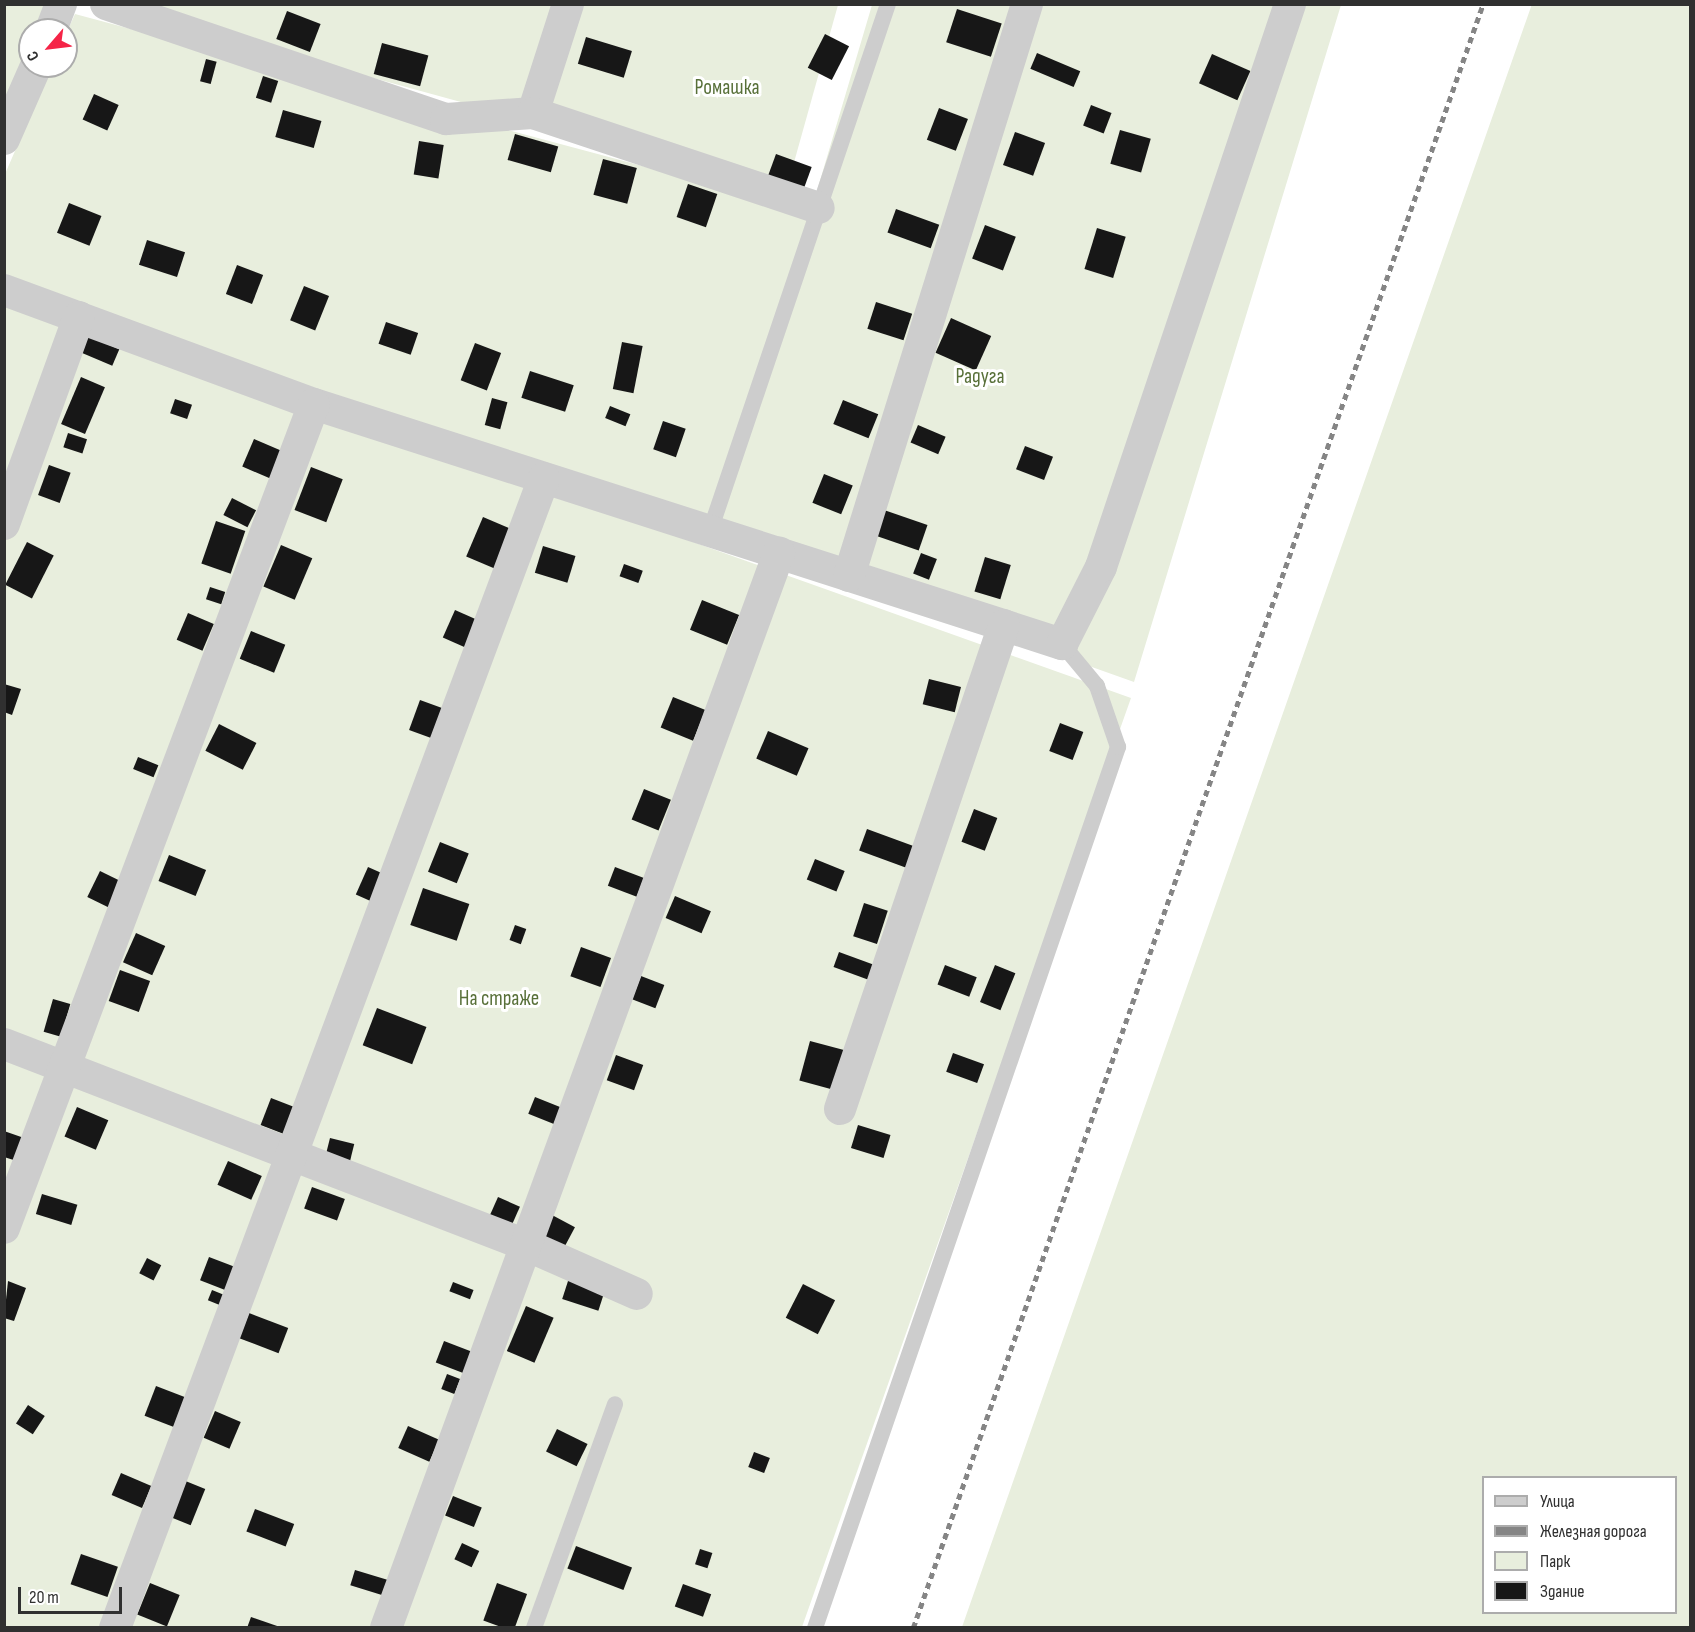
<!DOCTYPE html>
<meta charset="utf-8">
<style>
body{margin:0}
#map{position:relative;width:1695px;height:1632px;overflow:hidden;background:#fff;font-family:"Sofia Sans Condensed",sans-serif}
div>[style]{position:absolute}
[style*='--x']{left:calc(var(--x)*1px);top:calc(var(--y)*1px);width:calc(var(--w)*1px);rotate:calc(var(--a)*1deg)}
.green>*{inset:0;background:#e8eedd}
.building>*{inset:0;background:#171717;transform-origin:0 0}
.service>*{height:16px;margin:-8px;padding:0 8px;transform-origin:8px;border-radius:8px;background:#cdcdcd}
.minor>*{height:32px;margin:-16px;padding:0 16px;transform-origin:16px;border-radius:16px;background:#cdcdcd}
.rail>*{height:4.5px;margin-top:-2.25px;transform-origin:0;background:repeating-linear-gradient(90deg,#858585 0 6px,transparent 0 10.5px)}
span{translate:-50% -50%;white-space:nowrap;text-align:center;line-height:1.15;-webkit-text-stroke:6px #fff;paint-order:stroke}
.park-label{font-size:21px;color:#587039}
.frame{position:absolute;inset:0;border:6px solid #303030;pointer-events:none}
.legend{position:absolute;left:1482px;top:1476px;width:195px;height:138px;box-sizing:border-box;background:#fff;border:2px solid #acacac;margin:0;padding:8px 10px;list-style:none;font-size:18px;color:#303030}
.legend li{display:flex;align-items:center;gap:12px;height:30px}
.legend b{width:30px;border:2px solid #acacac}
.north{position:absolute;left:18px;top:18px;width:60px;height:60px;box-sizing:border-box;background:#fff;border:2px solid #acacac;border-radius:50%;rotate:242deg;font-size:16px;font-weight:700;line-height:24px;text-align:center;color:#303030}
.north::after{content:'';display:block;margin:auto;width:21px;height:27px;background:#f52447;clip-path:polygon(50% 0,100% 100%,50% 72%,0 100%)}
.scale{position:absolute;left:18px;top:1587px;width:104px;height:27px;box-sizing:border-box;border:3px solid #303030;border-top:0;padding-left:8px;font-size:18px;line-height:21px;white-space:nowrap;color:#303030;-webkit-text-stroke:4px #fff;paint-order:stroke}
</style>
<div id="map">
<div class="green">
<div style="clip-path:polygon(evenodd,1532px 4px,1690px 5px,1690px 1627px,962px 1627px,1532px 4px,1484px 1478px,1676px 1478px,1676px 1612px,1484px 1612px,1484px 1478px)"></div>
<div style="clip-path:polygon(5px 5px,55px 5px,47px 30px,30px 30px,30px 66px,5px 153px)"></div>
<div style="clip-path:polygon(107px 5px,838px 5px,786px 191px)"></div>
<div style="clip-path:polygon(872px 5px,1341px 5px,1134px 682px,5px 279px,5px 174px,52px 66px,66px 66px,66px 34px,75px 14px,811px 211px)"></div>
<div style="clip-path:polygon(5px 297px,1131px 698px,802px 1627px,5px 1628px)"></div>
</div>
<div class="building">
<div style="left:957px;top:9px;width:47px;height:35px;rotate:18deg"></div>
<div style="left:287px;top:11px;width:36px;height:30px;rotate:21deg"></div>
<div style="left:825px;top:34px;width:27px;height:38px;rotate:27deg"></div>
<div style="left:586px;top:37px;width:48px;height:28px;rotate:17deg"></div>
<div style="left:382px;top:43px;width:48px;height:32px;rotate:15deg"></div>
<div style="left:1037px;top:53px;width:47px;height:17px;rotate:23deg"></div>
<div style="left:1212px;top:54px;width:42px;height:32px;rotate:24deg"></div>
<div style="left:206px;top:59px;width:11px;height:23px;rotate:15deg"></div>
<div style="left:263px;top:76px;width:16px;height:23px;rotate:18deg"></div>
<div style="left:94px;top:94px;width:27px;height:28px;rotate:24deg"></div>
<div style="left:1091px;top:105px;width:22px;height:22px;rotate:21deg"></div>
<div style="left:939px;top:108px;width:31px;height:34px;rotate:21deg"></div>
<div style="left:283px;top:110px;width:40px;height:28px;rotate:16deg"></div>
<div style="left:1120px;top:130px;width:32px;height:35px;rotate:16deg"></div>
<div style="left:1015px;top:132px;width:32px;height:35px;rotate:20deg"></div>
<div style="left:515px;top:134px;width:45px;height:27px;rotate:16deg"></div>
<div style="left:419px;top:141px;width:25px;height:34px;rotate:9deg"></div>
<div style="left:776px;top:154px;width:38px;height:24px;rotate:20deg"></div>
<div style="left:603px;top:159px;width:35px;height:37px;rotate:15deg"></div>
<div style="left:688px;top:184px;width:31px;height:35px;rotate:19deg"></div>
<div style="left:69px;top:203px;width:35px;height:32px;rotate:22deg"></div>
<div style="left:896px;top:209px;width:46px;height:25px;rotate:20deg"></div>
<div style="left:985px;top:225px;width:33px;height:36px;rotate:21deg"></div>
<div style="left:1097px;top:228px;width:30px;height:43px;rotate:17deg"></div>
<div style="left:147px;top:240px;width:40px;height:26px;rotate:18deg"></div>
<div style="left:237px;top:265px;width:28px;height:31px;rotate:21deg"></div>
<div style="left:304px;top:286px;width:27px;height:37px;rotate:22deg"></div>
<div style="left:876px;top:302px;width:38px;height:28px;rotate:18deg"></div>
<div style="left:951px;top:318px;width:44px;height:38px;rotate:24deg"></div>
<div style="left:386px;top:322px;width:34px;height:23px;rotate:19deg"></div>
<div style="left:88px;top:336px;width:34px;height:18px;rotate:23deg"></div>
<div style="left:622px;top:342px;width:21px;height:48px;rotate:11deg"></div>
<div style="left:475px;top:343px;width:28px;height:40px;rotate:21deg"></div>
<div style="left:530px;top:371px;width:46px;height:28px;rotate:18deg"></div>
<div style="left:81px;top:377px;width:26px;height:51px;rotate:23deg"></div>
<div style="left:492px;top:398px;width:16px;height:28px;rotate:15deg"></div>
<div style="left:175px;top:399px;width:18px;height:15px;rotate:19deg"></div>
<div style="left:843px;top:400px;width:38px;height:26px;rotate:22deg"></div>
<div style="left:610px;top:406px;width:22px;height:13px;rotate:22deg"></div>
<div style="left:663px;top:421px;width:24px;height:30px;rotate:19deg"></div>
<div style="left:918px;top:425px;width:30px;height:19px;rotate:23deg"></div>
<div style="left:68px;top:433px;width:20px;height:15px;rotate:18deg"></div>
<div style="left:254px;top:439px;width:33px;height:30px;rotate:23deg"></div>
<div style="left:1025px;top:446px;width:30px;height:25px;rotate:21deg"></div>
<div style="left:49px;top:465px;width:23px;height:32px;rotate:20deg"></div>
<div style="left:311px;top:467px;width:34px;height:46px;rotate:21deg"></div>
<div style="left:824px;top:474px;width:31px;height:31px;rotate:22deg"></div>
<div style="left:232px;top:498px;width:27px;height:19px;rotate:27deg"></div>
<div style="left:884px;top:510px;width:46px;height:27px;rotate:19deg"></div>
<div style="left:483px;top:517px;width:34px;height:43px;rotate:23deg"></div>
<div style="left:216px;top:521px;width:31px;height:45px;rotate:19deg"></div>
<div style="left:27px;top:542px;width:30px;height:48px;rotate:27deg"></div>
<div style="left:281px;top:545px;width:34px;height:45px;rotate:23deg"></div>
<div style="left:543px;top:546px;width:34px;height:28px;rotate:17deg"></div>
<div style="left:921px;top:553px;width:17px;height:22px;rotate:21deg"></div>
<div style="left:985px;top:557px;width:27px;height:36px;rotate:17deg"></div>
<div style="left:624px;top:564px;width:20px;height:13px;rotate:20deg"></div>
<div style="left:210px;top:587px;width:16px;height:13px;rotate:18deg"></div>
<div style="left:702px;top:600px;width:40px;height:32px;rotate:22deg"></div>
<div style="left:455px;top:610px;width:34px;height:30px;rotate:24deg"></div>
<div style="left:188px;top:613px;width:28px;height:29px;rotate:23deg"></div>
<div style="left:251px;top:631px;width:37px;height:30px;rotate:22deg"></div>
<div style="left:929px;top:679px;width:33px;height:26px;rotate:14deg"></div>
<div style="clip-path:polygon(4px 684px,21px 689px,12px 715px,4px 712px)"></div>
<div style="left:673px;top:697px;width:35px;height:33px;rotate:22deg"></div>
<div style="left:420px;top:700px;width:30px;height:32px;rotate:20deg"></div>
<div style="left:1060px;top:723px;width:25px;height:30px;rotate:21deg"></div>
<div style="left:219px;top:724px;width:42px;height:30px;rotate:27deg"></div>
<div style="left:768px;top:731px;width:44px;height:30px;rotate:23deg"></div>
<div style="left:138px;top:757px;width:22px;height:13px;rotate:22deg"></div>
<div style="left:644px;top:789px;width:29px;height:33px;rotate:22deg"></div>
<div style="left:974px;top:809px;width:25px;height:35px;rotate:21deg"></div>
<div style="left:867px;top:829px;width:53px;height:23px;rotate:20deg"></div>
<div style="left:440px;top:842px;width:31px;height:32px;rotate:22deg"></div>
<div style="left:169px;top:855px;width:40px;height:28px;rotate:22deg"></div>
<div style="left:815px;top:859px;width:32px;height:22px;rotate:22deg"></div>
<div style="left:368px;top:867px;width:24px;height:30px;rotate:24deg"></div>
<div style="left:615px;top:867px;width:31px;height:20px;rotate:21deg"></div>
<div style="left:100px;top:871px;width:25px;height:29px;rotate:26deg"></div>
<div style="left:423px;top:888px;width:49px;height:39px;rotate:19deg"></div>
<div style="left:675px;top:896px;width:39px;height:24px;rotate:23deg"></div>
<div style="left:864px;top:903px;width:25px;height:35px;rotate:18deg"></div>
<div style="left:515px;top:925px;width:12px;height:16px;rotate:20deg"></div>
<div style="left:136px;top:933px;width:32px;height:32px;rotate:24deg"></div>
<div style="left:581px;top:947px;width:32px;height:31px;rotate:20deg"></div>
<div style="left:839px;top:952px;width:40px;height:16px;rotate:20deg"></div>
<div style="left:945px;top:965px;width:34px;height:21px;rotate:21deg"></div>
<div style="left:995px;top:965px;width:22px;height:40px;rotate:22deg"></div>
<div style="left:120px;top:970px;width:32px;height:33px;rotate:20deg"></div>
<div style="left:641px;top:976px;width:25px;height:25px;rotate:21deg"></div>
<div style="left:53px;top:999px;width:18px;height:34px;rotate:16deg"></div>
<div style="left:377px;top:1008px;width:53px;height:40px;rotate:21deg"></div>
<div style="left:810px;top:1041px;width:39px;height:41px;rotate:15deg"></div>
<div style="left:953px;top:1053px;width:33px;height:20px;rotate:20deg"></div>
<div style="left:616px;top:1055px;width:29px;height:27px;rotate:20deg"></div>
<div style="left:535px;top:1097px;width:29px;height:18px;rotate:22deg"></div>
<div style="left:271px;top:1098px;width:36px;height:29px;rotate:21deg"></div>
<div style="left:77px;top:1107px;width:34px;height:32px;rotate:23deg"></div>
<div style="left:858px;top:1125px;width:34px;height:24px;rotate:17deg"></div>
<div style="clip-path:polygon(4px 1131px,27px 1139px,20px 1162px,4px 1157px)"></div>
<div style="left:330px;top:1138px;width:25px;height:22px;rotate:14deg"></div>
<div style="left:228px;top:1161px;width:37px;height:26px;rotate:24deg"></div>
<div style="left:312px;top:1187px;width:35px;height:23px;rotate:20deg"></div>
<div style="left:42px;top:1194px;width:37px;height:21px;rotate:17deg"></div>
<div style="left:498px;top:1197px;width:24px;height:21px;rotate:24deg"></div>
<div style="left:552px;top:1215px;width:26px;height:25px;rotate:28deg"></div>
<div style="left:209px;top:1257px;width:33px;height:25px;rotate:21deg"></div>
<div style="left:147px;top:1258px;width:16px;height:17px;rotate:27deg"></div>
<div style="left:569px;top:1278px;width:38px;height:22px;rotate:18deg"></div>
<div style="clip-path:polygon(8px 1281px,26px 1288px,14px 1321px,4px 1318px)"></div>
<div style="left:453px;top:1282px;width:22px;height:10px;rotate:21deg"></div>
<div style="left:803px;top:1284px;width:36px;height:38px;rotate:27deg"></div>
<div style="left:212px;top:1290px;width:22px;height:11px;rotate:22deg"></div>
<div style="left:526px;top:1306px;width:30px;height:49px;rotate:23deg"></div>
<div style="left:249px;top:1313px;width:42px;height:27px;rotate:21deg"></div>
<div style="left:444px;top:1341px;width:30px;height:23px;rotate:21deg"></div>
<div style="left:447px;top:1374px;width:14px;height:16px;rotate:21deg"></div>
<div style="left:156px;top:1386px;width:39px;height:32px;rotate:21deg"></div>
<div style="left:28px;top:1405px;width:20px;height:22px;rotate:33deg"></div>
<div style="left:215px;top:1411px;width:28px;height:29px;rotate:23deg"></div>
<div style="left:408px;top:1426px;width:34px;height:24px;rotate:24deg"></div>
<div style="left:557px;top:1429px;width:34px;height:25px;rotate:26deg"></div>
<div style="left:754px;top:1452px;width:17px;height:16px;rotate:21deg"></div>
<div style="left:121px;top:1473px;width:33px;height:24px;rotate:23deg"></div>
<div style="left:183px;top:1480px;width:24px;height:39px;rotate:22deg"></div>
<div style="left:453px;top:1496px;width:31px;height:21px;rotate:22deg"></div>
<div style="left:255px;top:1509px;width:42px;height:24px;rotate:21deg"></div>
<div style="left:462px;top:1543px;width:19px;height:18px;rotate:25deg"></div>
<div style="left:576px;top:1546px;width:60px;height:24px;rotate:21deg"></div>
<div style="left:700px;top:1549px;width:13px;height:16px;rotate:18deg"></div>
<div style="left:81px;top:1554px;width:39px;height:32px;rotate:19deg"></div>
<div style="left:355px;top:1570px;width:38px;height:16px;rotate:17deg"></div>
<div style="left:150px;top:1583px;width:32px;height:34px;rotate:22deg"></div>
<div style="left:497px;top:1583px;width:32px;height:40px;rotate:20deg"></div>
<div style="left:683px;top:1584px;width:30px;height:24px;rotate:20deg"></div>
<div style="clip-path:polygon(251px 1617px,280px 1627px,280px 1628px,247px 1628px)"></div>
</div>
<div class="service">
<div style="--x:710;--y:531;--w:556;--a:-71.34"></div>
<div style="--x:534;--y:1628;--w:238;--a:-70.1"></div>
<div style="--x:815;--y:1628;--w:932;--a:-71.02"></div>
<div style="--x:1118;--y:747;--w:65;--a:-109"></div>
<div style="--x:1097;--y:686;--w:55;--a:-129.8"></div>
</div>
<div class="minor">
<div style="--x:106;--y:4;--w:359;--a:18.7"></div>
<div style="--x:446;--y:119;--w:87;--a:-3.9"></div>
<div style="--x:568;--y:4;--w:114;--a:107.8"></div>
<div style="--x:533;--y:113;--w:301;--a:18.4"></div>
<div style="--x:51;--y:30;--w:28;--a:-69"></div>
<div style="--x:4;--y:139;--w:80;--a:-66.3"></div>
<div style="--x:4;--y:290;--w:330;--a:20.2"></div>
<div style="--x:314;--y:404;--w:786;--a:17.79"></div>
<div style="--x:1062;--y:644;--w:86;--a:-63.1"></div>
<div style="--x:1101;--y:567;--w:594;--a:-71.44"></div>
<div style="--x:4;--y:524;--w:220;--a:-70.1"></div>
<div style="--x:849;--y:576;--w:599;--a:-72.71"></div>
<div style="--x:4;--y:1044;--w:559;--a:21.06"></div>
<div style="--x:526;--y:1245;--w:121;--a:23.8"></div>
<div style="--x:840;--y:1109;--w:511;--a:-71.28"></div>
<div style="--x:4;--y:1228;--w:880;--a:-69.38"></div>
<div style="--x:115;--y:1628;--w:1227;--a:-69.54"></div>
<div style="--x:386;--y:1628;--w:1145;--a:-69.92"></div>
</div>
<div class="rail">
<div style="--x:913;--y:1628;--w:1721;--a:-70.66"></div>
</div>
<div class="park-label">
<span style="left:727px;top:88px">Ромашка</span>
<span style="left:980px;top:377px">Радуга</span>
<span style="left:499px;top:999px">На страже</span>
</div>
<div class="frame"></div>
<ul class="legend">
<li><b style="height:8px;background:#cdcdcd"></b>Улица</li>
<li><b style="height:8px;background:#858585"></b>Железная дорога</li>
<li><b style="height:16px;background:#e8eedd"></b>Парк</li>
<li><b style="height:16px;background:#171717"></b>Здание</li>
</ul>
<div class="north">С</div>
<div class="scale">20 m</div>
</div>
